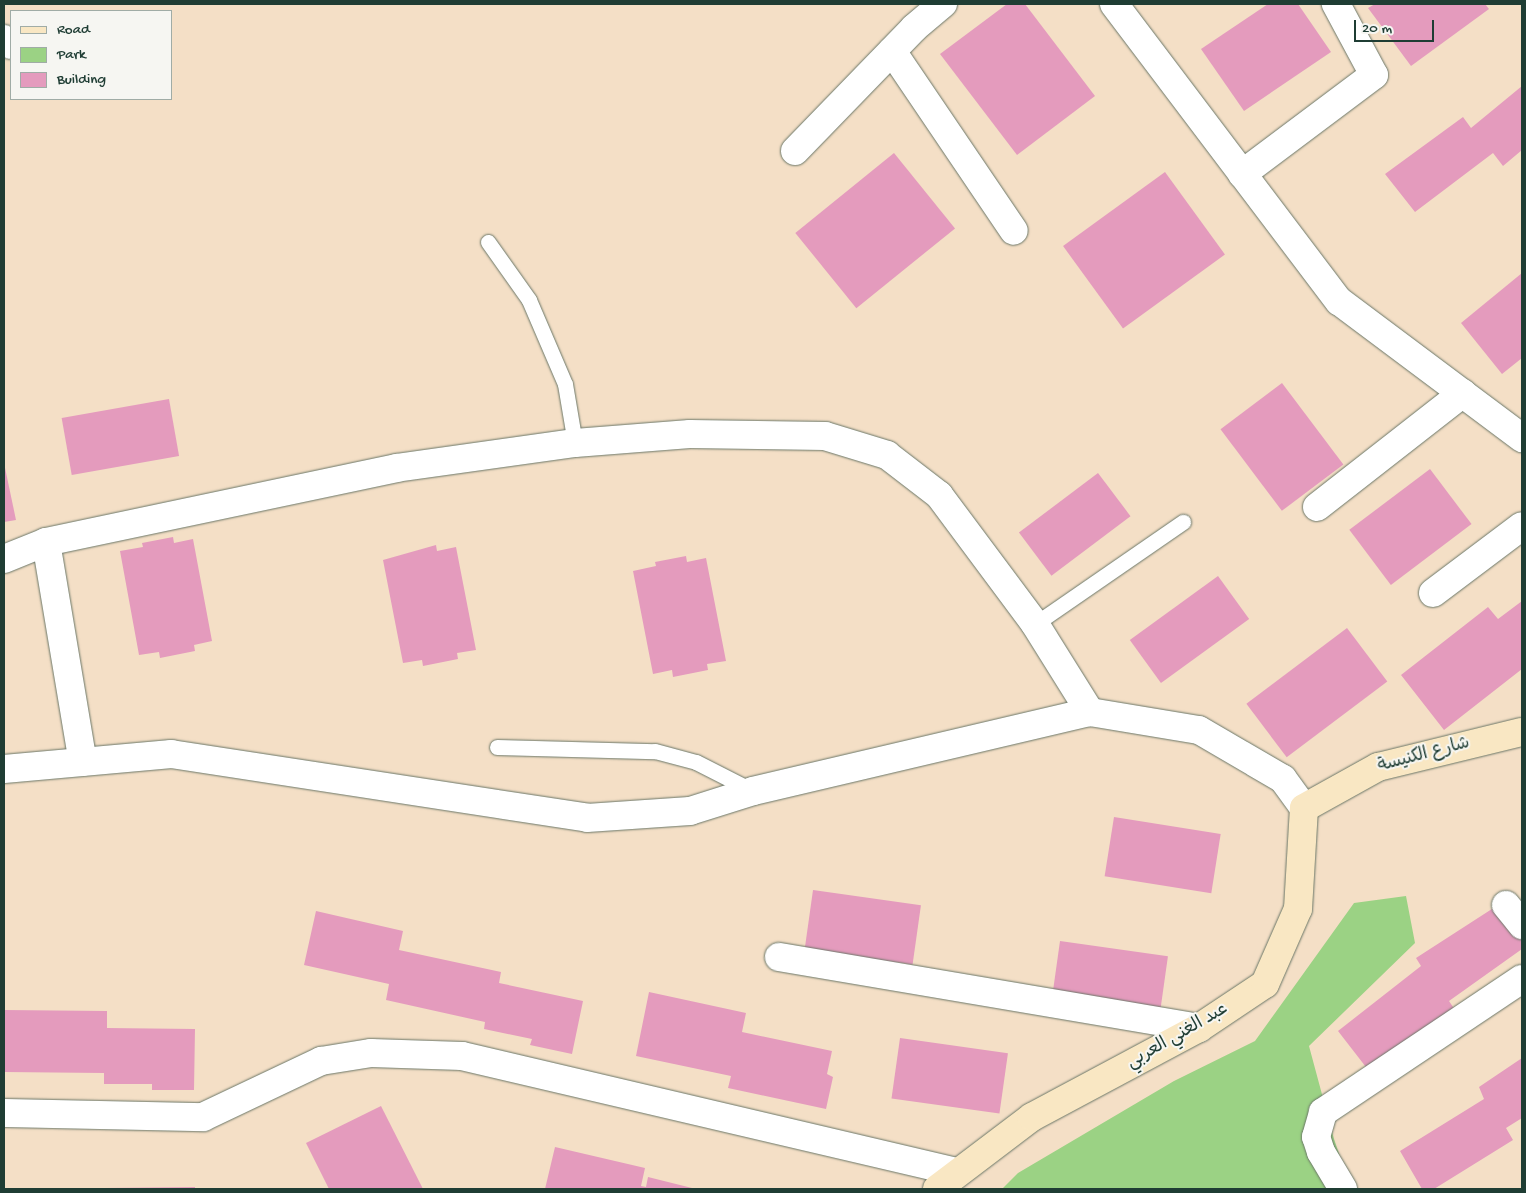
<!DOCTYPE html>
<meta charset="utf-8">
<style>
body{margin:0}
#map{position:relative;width:1526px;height:1193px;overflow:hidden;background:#f4dfc6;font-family:"Gochi Hand","Playpen Sans Arabic",sans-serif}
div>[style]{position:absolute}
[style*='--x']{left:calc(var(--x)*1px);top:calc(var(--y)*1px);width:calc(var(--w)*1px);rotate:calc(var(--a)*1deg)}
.green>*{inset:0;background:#9bd284}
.building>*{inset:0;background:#e49bbd;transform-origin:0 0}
.roads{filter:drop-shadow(0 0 1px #6a7667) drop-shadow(0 0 1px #6a7667)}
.lane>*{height:15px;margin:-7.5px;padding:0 7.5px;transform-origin:7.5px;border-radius:7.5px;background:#fff}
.street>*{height:28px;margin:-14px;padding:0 14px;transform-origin:14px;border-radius:14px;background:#fff}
.secondary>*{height:28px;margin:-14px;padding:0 14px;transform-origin:14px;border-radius:14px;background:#f9e7c3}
span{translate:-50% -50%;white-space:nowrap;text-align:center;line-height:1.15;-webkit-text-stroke:4px #f6f6f2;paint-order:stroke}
.street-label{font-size:18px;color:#1f3d34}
.frame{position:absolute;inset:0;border:5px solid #1f3d34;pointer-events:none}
.legend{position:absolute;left:10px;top:10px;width:162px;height:90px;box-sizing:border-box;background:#f6f6f2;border:1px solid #a0aca6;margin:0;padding:6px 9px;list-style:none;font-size:15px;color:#1f3d34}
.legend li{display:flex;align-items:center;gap:10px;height:25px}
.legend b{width:25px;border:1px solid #a0aca6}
.scale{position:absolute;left:1354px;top:20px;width:80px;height:22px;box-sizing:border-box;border:2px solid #1f3d34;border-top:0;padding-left:6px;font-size:15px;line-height:18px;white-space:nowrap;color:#1f3d34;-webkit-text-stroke:4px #f6f6f2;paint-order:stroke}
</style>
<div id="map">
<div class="green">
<div style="clip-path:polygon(1406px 896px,1415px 943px,1309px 1046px,1334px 1139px,1351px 1189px,1002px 1189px,1018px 1173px,1174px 1081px,1255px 1041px,1354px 903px)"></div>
</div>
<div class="building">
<div style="clip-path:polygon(1007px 4px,1025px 4px,1095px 96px,1017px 155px,940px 54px)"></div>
<div style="clip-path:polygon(1268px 4px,1298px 4px,1331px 52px,1244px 111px,1201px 49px)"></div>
<div style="clip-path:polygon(1375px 4px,1485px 4px,1489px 9px,1411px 66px,1368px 8px)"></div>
<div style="clip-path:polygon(1522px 86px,1522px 150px,1503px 166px,1493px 153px,1415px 212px,1385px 174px,1463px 117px,1471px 128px)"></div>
<div style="left:894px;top:153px;width:97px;height:127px;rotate:51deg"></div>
<div style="left:1165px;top:172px;width:102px;height:126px;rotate:54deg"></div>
<div style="clip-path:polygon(1522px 273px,1522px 358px,1502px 374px,1461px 323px)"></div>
<div style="left:1282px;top:383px;width:102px;height:77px;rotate:53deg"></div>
<div style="left:169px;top:399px;width:58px;height:109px;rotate:80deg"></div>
<div style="clip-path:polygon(4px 463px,16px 520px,4px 522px)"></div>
<div style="left:1430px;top:469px;width:69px;height:101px;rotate:53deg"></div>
<div style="left:1098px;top:473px;width:54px;height:99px;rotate:53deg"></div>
<div style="clip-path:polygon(173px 537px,174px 543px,193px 539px,212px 641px,194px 645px,195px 651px,160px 658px,159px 652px,139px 655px,120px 551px,143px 547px,142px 543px)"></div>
<div style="clip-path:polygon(436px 545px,437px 551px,456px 547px,476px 650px,457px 653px,458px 659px,423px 666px,422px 660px,403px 663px,383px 560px)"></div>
<div style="clip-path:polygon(686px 556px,687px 562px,706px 558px,726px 661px,707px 664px,708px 670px,673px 677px,672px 670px,653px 674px,633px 571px,656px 566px,655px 562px)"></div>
<div style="left:1218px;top:576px;width:53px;height:109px;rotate:54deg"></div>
<div style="clip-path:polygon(1522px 601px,1522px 669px,1444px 730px,1401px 675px,1488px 607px,1498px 619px)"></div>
<div style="left:1347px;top:628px;width:67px;height:126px;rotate:53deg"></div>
<div style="left:1114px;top:817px;width:108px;height:60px;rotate:9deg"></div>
<div style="left:813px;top:890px;width:109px;height:60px;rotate:8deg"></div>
<div style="clip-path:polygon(1495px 907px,1522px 940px,1522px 949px,1449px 1001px,1457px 1013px,1369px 1071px,1338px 1031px,1421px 966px,1416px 958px)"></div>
<div style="clip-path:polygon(316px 911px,403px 931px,399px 950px,501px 972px,499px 983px,583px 1001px,572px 1054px,530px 1045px,532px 1039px,484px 1029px,485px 1022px,386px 1000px,389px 984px,304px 965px)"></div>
<div style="left:1060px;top:941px;width:109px;height:61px;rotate:8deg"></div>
<div style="clip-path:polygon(649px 992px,746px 1013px,742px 1032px,832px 1051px,827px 1074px,833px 1077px,826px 1109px,728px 1088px,731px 1076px,636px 1056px)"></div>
<div style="clip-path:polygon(4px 1010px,107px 1011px,107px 1028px,195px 1029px,194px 1090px,152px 1090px,152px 1084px,104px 1084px,104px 1073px,4px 1072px)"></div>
<div style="left:900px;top:1038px;width:109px;height:61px;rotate:8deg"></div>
<div style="clip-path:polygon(1522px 1058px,1522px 1118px,1506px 1128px,1513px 1140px,1434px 1189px,1422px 1189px,1400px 1151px,1484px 1099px,1479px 1087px)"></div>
<div style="clip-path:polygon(381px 1106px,423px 1189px,329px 1189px,306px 1143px)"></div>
<div style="clip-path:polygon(555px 1147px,645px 1168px,641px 1186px,646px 1187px,648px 1177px,696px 1189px,545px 1189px)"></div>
<div style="clip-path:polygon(195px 1187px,195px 1189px,104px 1189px,104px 1188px)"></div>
</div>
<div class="roads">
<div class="lane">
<div style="--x:488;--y:242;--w:71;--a:54.7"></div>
<div style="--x:529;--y:300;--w:91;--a:66.8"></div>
<div style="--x:565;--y:384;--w:60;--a:80.4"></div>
<div style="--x:1035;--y:624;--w:180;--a:-34.6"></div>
<div style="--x:497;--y:747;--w:158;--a:1.5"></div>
<div style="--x:655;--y:751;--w:42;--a:15"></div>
<div style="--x:696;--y:762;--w:64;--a:27"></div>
</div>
<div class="street">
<div style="--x:1114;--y:4;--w:373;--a:52.9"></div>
<div style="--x:1339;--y:301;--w:229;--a:36.8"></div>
<div style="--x:4;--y:39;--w:9;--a:41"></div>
<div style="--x:892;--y:51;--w:217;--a:55.9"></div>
<div style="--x:795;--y:151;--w:171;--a:-45.9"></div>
<div style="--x:914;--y:28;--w:38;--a:-40"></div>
<div style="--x:1242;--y:174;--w:165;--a:-36.9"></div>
<div style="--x:1374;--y:75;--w:81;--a:-118.2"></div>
<div style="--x:1317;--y:507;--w:185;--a:-38"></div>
<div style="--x:46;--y:542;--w:223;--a:80.5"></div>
<div style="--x:4;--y:559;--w:45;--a:-22"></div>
<div style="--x:46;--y:542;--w:358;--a:-11.9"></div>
<div style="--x:396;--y:468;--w:181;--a:-8"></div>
<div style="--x:575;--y:443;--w:115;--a:-4.5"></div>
<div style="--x:690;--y:434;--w:135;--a:0.8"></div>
<div style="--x:825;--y:436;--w:65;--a:17"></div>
<div style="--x:887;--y:455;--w:66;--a:37.6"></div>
<div style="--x:939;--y:495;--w:161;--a:53.3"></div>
<div style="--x:1035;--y:624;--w:104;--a:58"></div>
<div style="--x:1433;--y:593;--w:111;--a:-37"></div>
<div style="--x:4;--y:769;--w:168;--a:-5.1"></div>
<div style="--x:171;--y:754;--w:421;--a:8.7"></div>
<div style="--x:587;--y:818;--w:103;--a:-3.9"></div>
<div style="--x:690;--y:811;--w:66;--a:-17.6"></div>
<div style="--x:753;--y:791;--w:346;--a:-13.2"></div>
<div style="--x:1090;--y:712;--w:110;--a:9.4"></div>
<div style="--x:1199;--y:730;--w:97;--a:30.3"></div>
<div style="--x:1283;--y:779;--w:36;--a:54"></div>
<div style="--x:1506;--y:905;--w:26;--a:51"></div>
<div style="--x:779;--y:957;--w:426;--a:9.6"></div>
<div style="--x:4;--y:1113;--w:199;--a:1.2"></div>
<div style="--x:203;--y:1117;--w:131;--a:-25.4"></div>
<div style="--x:321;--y:1061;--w:51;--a:-9.1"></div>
<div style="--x:371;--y:1053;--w:91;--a:1.9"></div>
<div style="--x:462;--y:1056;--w:508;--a:13.19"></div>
<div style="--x:1343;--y:1189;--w:43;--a:-120.7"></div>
<div style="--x:1321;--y:1152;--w:16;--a:-108"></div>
<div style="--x:1316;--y:1137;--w:26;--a:-74"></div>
<div style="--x:1323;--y:1112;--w:239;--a:-33.8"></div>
</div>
<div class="secondary">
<div style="--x:937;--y:1189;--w:119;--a:-37.2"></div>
<div style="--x:1032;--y:1117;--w:189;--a:-28.1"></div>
<div style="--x:1199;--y:1028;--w:79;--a:-33.7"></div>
<div style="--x:1265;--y:984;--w:82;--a:-66.3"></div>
<div style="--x:1298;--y:909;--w:101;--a:-86.6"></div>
<div style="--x:1304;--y:808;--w:85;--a:-29"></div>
<div style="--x:1378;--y:767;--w:148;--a:-13.7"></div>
</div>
</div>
<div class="street-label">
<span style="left:1424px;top:756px;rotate:-15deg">شارع الكنيسة</span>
<span style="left:1178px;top:1037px;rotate:-30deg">عبد الغني العربي</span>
</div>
<div class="frame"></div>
<ul class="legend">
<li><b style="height:6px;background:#f9e7c3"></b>Road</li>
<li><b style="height:14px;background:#9bd284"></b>Park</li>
<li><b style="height:14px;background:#e49bbd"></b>Building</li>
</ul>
<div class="scale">20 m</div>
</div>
